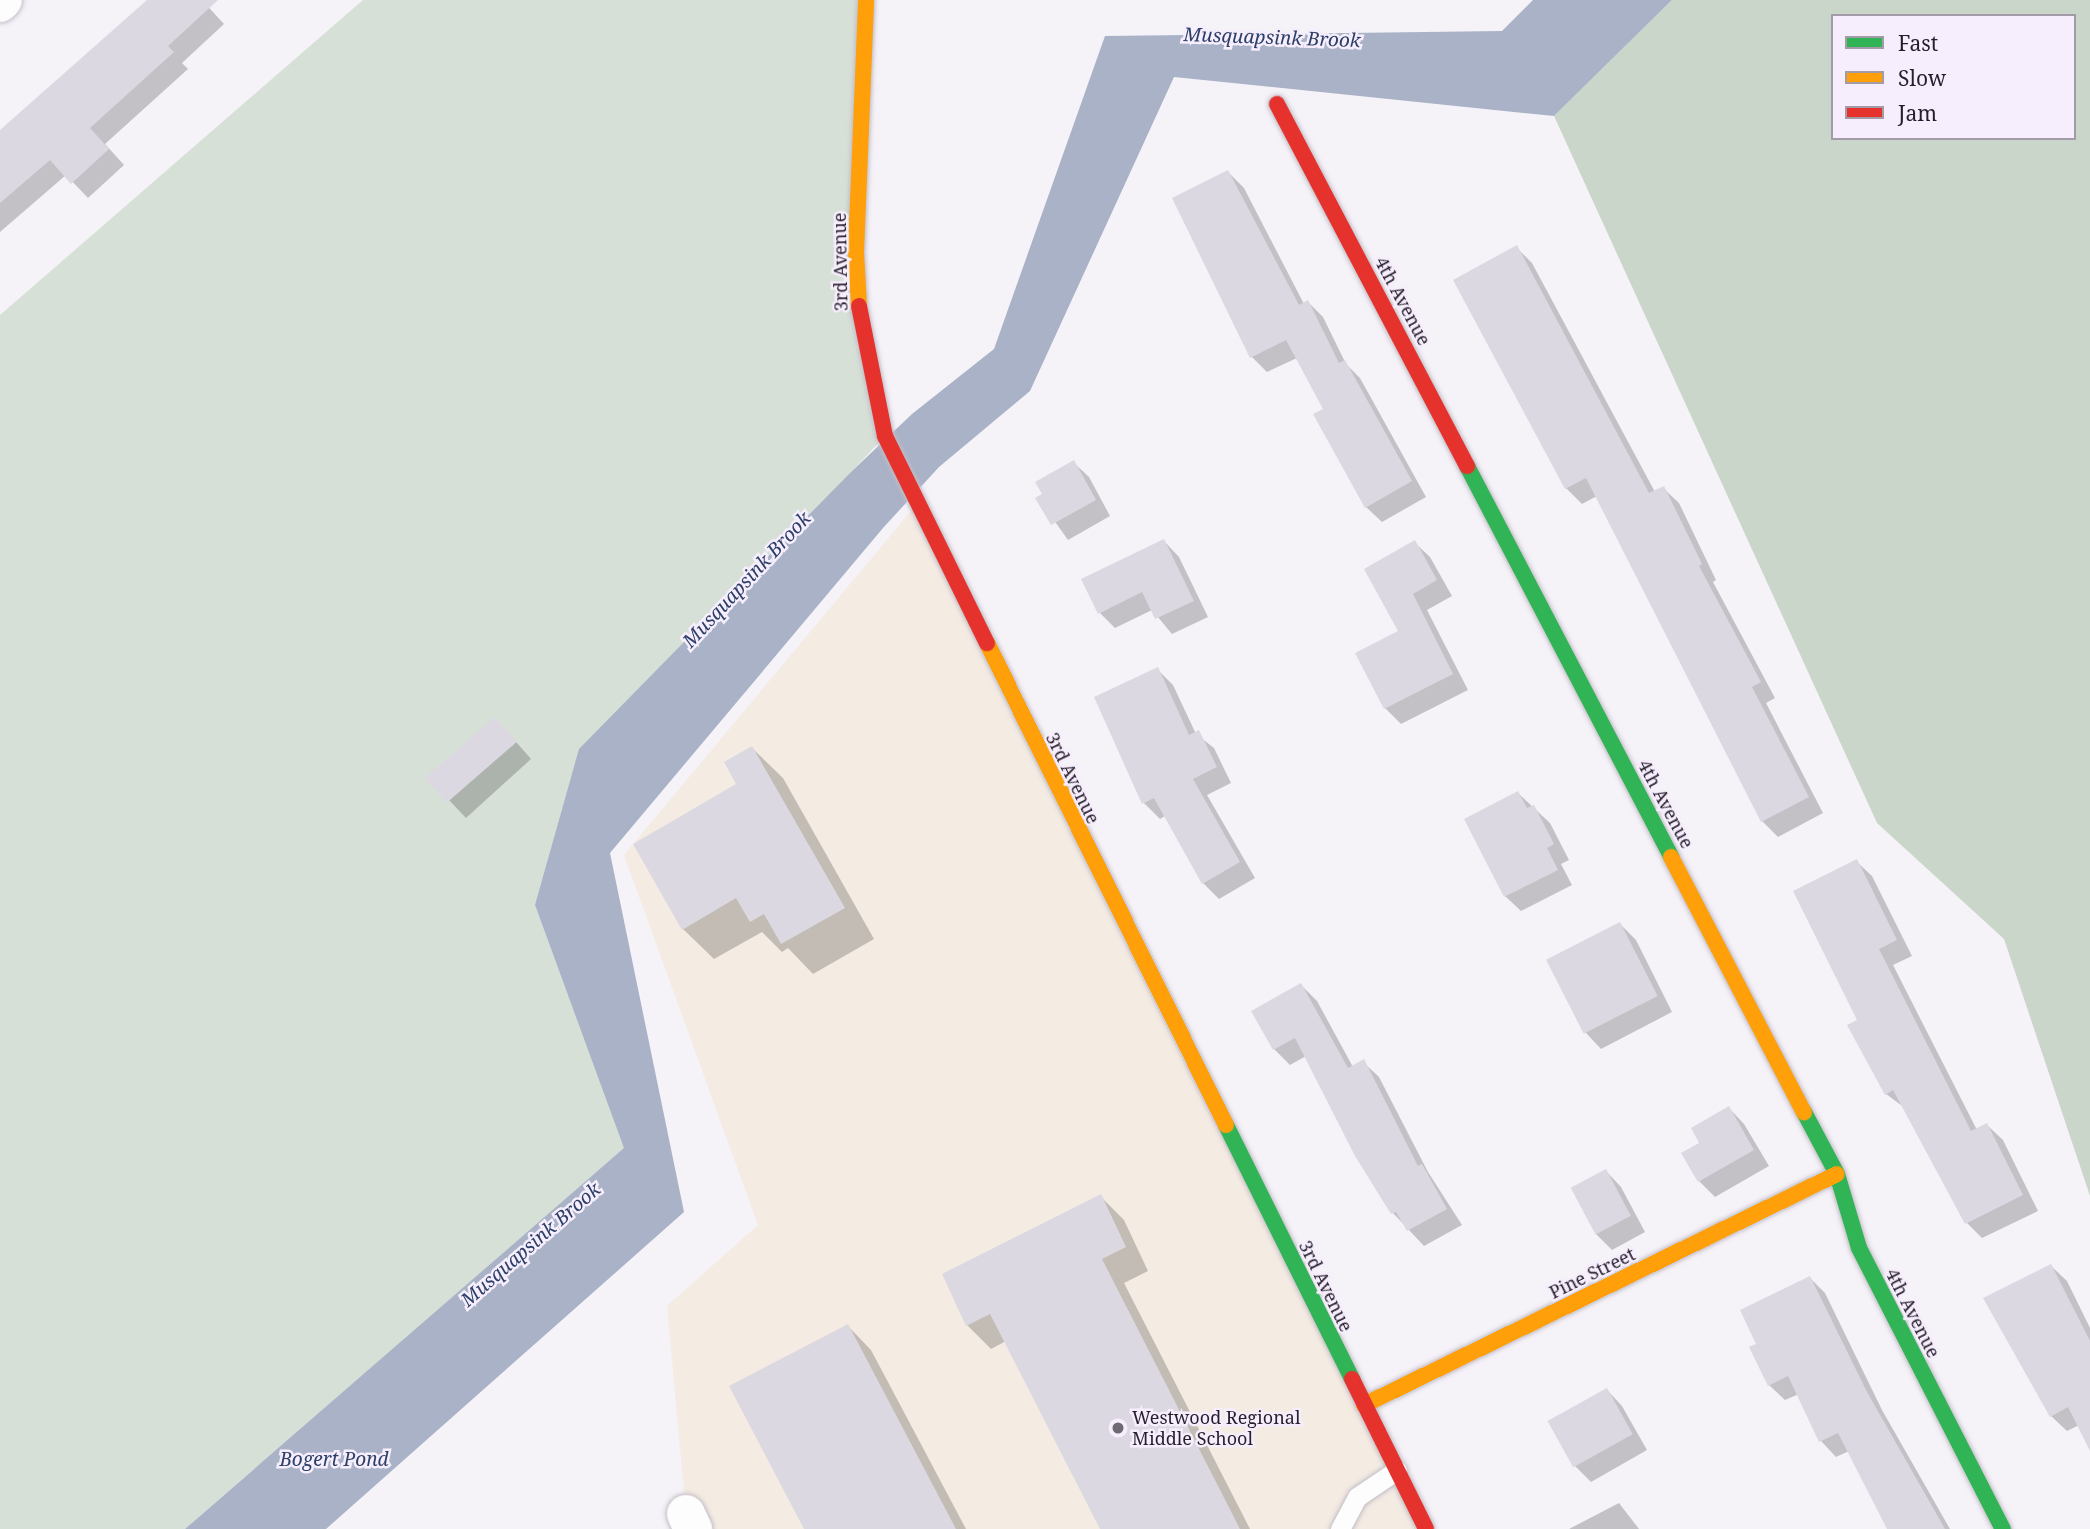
<!DOCTYPE html>
<style>
body{margin:0}
#map{position:relative;width:2090px;height:1529px;overflow:hidden;background:#f5f2f8;font-family:"Noto Serif",serif}
div>[style]{position:absolute}
[style*='--x']{left:calc(var(--x)*1px);top:calc(var(--y)*1px);width:calc(var(--w)*1px);rotate:calc(var(--a)*1deg)}
.education>*{inset:0;background:#f4ebe3}
.green>*{inset:0;background:#d7e0d7}
.forest>*{inset:0;background:#cbd6ca}
.water>*{inset:0;background:#a9b2c7}
.shadow>*{inset:0;background:#0003}
.building>*{inset:0;background:#dbd8e2;transform-origin:0 0}
.roads{filter:drop-shadow(0 0 2px #c2bdc5) drop-shadow(0 0 2px #c2bdc5)}
.lane>*{height:19px;margin:-9.5px;padding:0 9.5px;transform-origin:9.5px;border-radius:9.5px;background:#fefdfe}
.street>*{height:38px;margin:-19px;padding:0 19px;transform-origin:19px;border-radius:19px;background:#fefdfe}
.fast>*{height:16px;margin:-8px;padding:0 8px;transform-origin:8px;border-radius:8px;background:#30b455}
.slow>*{height:16px;margin:-8px;padding:0 8px;transform-origin:8px;border-radius:8px;background:#ff9f0a}
.jam>*{height:16px;margin:-8px;padding:0 8px;transform-origin:8px;border-radius:8px;background:#e5322d}
.dots>*{width:19px;height:19px;translate:-50% -50%;box-sizing:border-box;border:4px solid #f6eefc;border-radius:50%}
span{translate:-50% -50%;white-space:nowrap;text-align:center;line-height:1.15;-webkit-text-stroke:5px #f6eefc;paint-order:stroke}
.street-label{font-size:18px;color:#261f2b}
.poi-label{font-size:18px;color:#261f2b}
.left{translate:0 -50%;text-align:left}
.water-label{font-size:19px;color:#2b3f67;font-style:italic}
.legend{position:absolute;left:1831px;top:14px;width:245px;height:126px;box-sizing:border-box;background:#f6eefc;border:2px solid #a39ba8;margin:0;padding:9px 12px;list-style:none;font-size:21px;color:#261f2b}
.legend li{display:flex;align-items:center;gap:14px;height:35px}
.legend b{width:35px;border:2px solid #a39ba8}
</style>
<div id="map">
<div class="education">
<div style="clip-path:polygon(916px 505px,1426px 1529px,693px 1529px,686px 1514px,667px 1306px,758px 1225px,624px 855px)"></div>
</div>
<div class="green">
<div style="clip-path:polygon(363px 0,866px 0,856px 252px,885px 436px,819px 506px,535px 905px,625px 1148px,185px 1529px,0 1529px,0 315px)"></div>
</div>
<div class="forest">
<div style="clip-path:polygon(evenodd,1672px 0,2090px 0,2090px 1196px,2004px 939px,1877px 823px,1554px 116px,1672px 0,1833px 16px,2074px 16px,2074px 138px,1833px 138px,1833px 16px)"></div>
</div>
<div class="water">
<div style="clip-path:polygon(1533px 0,1672px 0,1554px 116px,1174px 77px,1030px 391px,939px 467px,883px 528px,610px 853px,684px 1212px,326px 1529px,185px 1529px,624px 1148px,535px 905px,579px 749px,851px 472px,912px 414px,994px 349px,1105px 36px,1502px 31px)"></div>
</div>
<div class="shadow">
<div style="clip-path:polygon(149px 0,202px 0,224px 24px,182px 63px,188px 69px,105px 144px,124px 165px,88px 198px,66px 175px,0 232px,0 133px)"></div>
<div style="clip-path:polygon(1228px 172px,1244px 188px,1304px 304px,1308px 302px,1323px 317px,1346px 364px,1360px 378px,1426px 497px,1382px 522px,1366px 507px,1325px 409px,1297px 358px,1267px 372px,1252px 357px)"></div>
<div style="clip-path:polygon(1516px 247px,1532px 263px,1655px 492px,1663px 488px,1679px 503px,1716px 580px,1713px 582px,1775px 698px,1766px 703px,1823px 813px,1778px 837px,1762px 821px,1597px 496px,1582px 504px,1566px 488px)"></div>
<div style="clip-path:polygon(1073px 462px,1089px 477px,1110px 516px,1068px 540px,1038px 498px)"></div>
<div style="clip-path:polygon(1164px 541px,1179px 557px,1208px 617px,1172px 634px,1152px 610px,1115px 628px,1100px 613px)"></div>
<div style="clip-path:polygon(1414px 542px,1430px 557px,1452px 596px,1427px 610px,1468px 690px,1401px 724px,1385px 708px)"></div>
<div style="clip-path:polygon(1157px 669px,1173px 685px,1196px 734px,1214px 748px,1231px 783px,1207px 795px,1255px 878px,1219px 899px,1203px 883px,1165px 816px,1160px 819px,1144px 803px)"></div>
<div style="clip-path:polygon(510px 735px,531px 759px,466px 818px,429px 779px)"></div>
<div style="clip-path:polygon(752px 748px,783px 778px,874px 939px,813px 974px,788px 948px,782px 952px,762px 932px,714px 959px,683px 929px)"></div>
<div style="clip-path:polygon(1518px 793px,1550px 823px,1569px 860px,1561px 864px,1572px 885px,1521px 911px,1505px 896px)"></div>
<div style="clip-path:polygon(1856px 861px,1872px 876px,1912px 956px,1893px 965px,1977px 1130px,1987px 1125px,2003px 1140px,2038px 1211px,1982px 1238px,1967px 1223px,1905px 1108px,1886px 1094px,1859px 1020px)"></div>
<div style="clip-path:polygon(1620px 924px,1636px 940px,1672px 1012px,1601px 1049px,1586px 1033px)"></div>
<div style="clip-path:polygon(1301px 985px,1317px 1001px,1353px 1067px,1363px 1062px,1379px 1077px,1428px 1172px,1462px 1225px,1424px 1246px,1393px 1213px,1306px 1056px,1290px 1065px,1274px 1049px,1253px 1012px)"></div>
<div style="clip-path:polygon(1729px 1108px,1744px 1124px,1769px 1166px,1715px 1197px,1699px 1181px,1702px 1144px)"></div>
<div style="clip-path:polygon(1606px 1171px,1621px 1187px,1645px 1232px,1612px 1250px,1596px 1234px)"></div>
<div style="clip-path:polygon(1100px 1196px,1124px 1220px,1148px 1271px,1124px 1283px,1250px 1529px,1102px 1529px,1006px 1341px,991px 1349px,967px 1325px)"></div>
<div style="clip-path:polygon(2051px 1266px,2067px 1281px,2090px 1328px,2090px 1446px,2079px 1425px,2067px 1431px,2051px 1416px)"></div>
<div style="clip-path:polygon(1810px 1278px,1825px 1293px,1882px 1410px,1950px 1529px,1890px 1529px,1849px 1451px,1836px 1457px,1821px 1441px,1799px 1394px,1785px 1400px,1769px 1385px,1759px 1345px)"></div>
<div style="clip-path:polygon(848px 1326px,871px 1350px,966px 1529px,805px 1529px)"></div>
<div style="clip-path:polygon(1607px 1390px,1622px 1406px,1647px 1450px,1591px 1482px,1575px 1466px,1550px 1422px)"></div>
<div style="clip-path:polygon(1619px 1503px,1639px 1529px,1569px 1529px)"></div>
</div>
<div class="building">
<div style="clip-path:polygon(147px 0,218px 0,168px 46px,174px 52px,90px 128px,109px 149px,71px 184px,50px 160px,0 203px,0 130px)"></div>
<div style="clip-path:polygon(1228px 170px,1299px 305px,1308px 300px,1339px 363px,1345px 360px,1412px 481px,1365px 508px,1313px 414px,1323px 409px,1286px 340px,1250px 358px,1172px 198px)"></div>
<div style="clip-path:polygon(1517px 245px,1649px 493px,1664px 486px,1702px 564px,1699px 566px,1761px 682px,1752px 687px,1809px 797px,1761px 822px,1586px 478px,1565px 489px,1453px 280px)"></div>
<div style="clip-path:polygon(1074px 460px,1096px 500px,1051px 525px,1035px 498px,1042px 494px,1035px 482px)"></div>
<div style="clip-path:polygon(1164px 539px,1194px 601px,1155px 619px,1142px 592px,1098px 614px,1081px 579px)"></div>
<div style="clip-path:polygon(1415px 540px,1437px 580px,1413px 594px,1453px 674px,1384px 709px,1355px 653px,1398px 631px,1364px 569px)"></div>
<div style="clip-path:polygon(1158px 667px,1189px 735px,1199px 730px,1217px 767px,1193px 779px,1240px 862px,1202px 884px,1154px 798px,1142px 804px,1094px 697px)"></div>
<div style="left:495px;top:717px;width:33px;height:93px;rotate:49deg"></div>
<div style="clip-path:polygon(752px 746px,845px 908px,781px 944px,764px 914px,750px 922px,736px 898px,682px 930px,633px 844px,736px 784px,724px 762px)"></div>
<div style="clip-path:polygon(1518px 791px,1527px 808px,1534px 805px,1554px 844px,1547px 848px,1558px 870px,1504px 897px,1464px 819px)"></div>
<div style="clip-path:polygon(1857px 859px,1897px 940px,1879px 949px,1971px 1131px,1987px 1123px,2023px 1195px,1965px 1224px,1893px 1090px,1885px 1095px,1847px 1025px,1857px 1020px,1793px 891px)"></div>
<div style="left:1620px;top:922px;width:83px;height:83px;rotate:63deg"></div>
<div style="clip-path:polygon(1301px 983px,1348px 1068px,1364px 1059px,1418px 1166px,1422px 1164px,1447px 1209px,1407px 1231px,1396px 1212px,1391px 1214px,1355px 1156px,1295px 1038px,1273px 1050px,1251px 1011px)"></div>
<div style="clip-path:polygon(1729px 1106px,1754px 1150px,1698px 1182px,1681px 1153px,1699px 1143px,1691px 1128px)"></div>
<div style="left:1606px;top:1169px;width:53px;height:40px;rotate:62deg"></div>
<div style="clip-path:polygon(1101px 1194px,1126px 1247px,1102px 1259px,1240px 1529px,1100px 1529px,990px 1314px,966px 1326px,942px 1274px)"></div>
<div style="clip-path:polygon(2051px 1264px,2090px 1341px,2090px 1451px,2068px 1407px,2050px 1417px,1983px 1298px)"></div>
<div style="clip-path:polygon(1810px 1276px,1867px 1392px,1945px 1529px,1887px 1529px,1838px 1433px,1819px 1442px,1788px 1376px,1768px 1386px,1749px 1347px,1756px 1344px,1740px 1310px)"></div>
<div style="clip-path:polygon(848px 1324px,956px 1529px,804px 1529px,729px 1386px)"></div>
<div style="left:1607px;top:1388px;width:53px;height:68px;rotate:61deg"></div>
</div>
<div class="roads">
<div class="lane">
<div style="--x:1340;--y:1529;--w:36;--a:-62"></div>
<div style="--x:1357;--y:1497;--w:48;--a:-34"></div>
</div>
<div class="street">
<div style="--x:0;--y:3;--w:4;--a:-45"></div>
<div style="--x:686;--y:1514;--w:17;--a:65"></div>
</div>
<div class="fast">
<div style="--x:1467;--y:466;--w:441;--a:62.4"></div>
<div style="--x:1804;--y:1112;--w:70;--a:62"></div>
<div style="--x:1837;--y:1174;--w:77;--a:73.4"></div>
<div style="--x:1859;--y:1248;--w:316;--a:62.9"></div>
<div style="--x:1226;--y:1125;--w:284;--a:63.6"></div>
</div>
<div class="slow">
<div style="--x:859;--y:306;--w:54;--a:-93.2"></div>
<div style="--x:856;--y:252;--w:252;--a:-87.7"></div>
<div style="--x:987;--y:643;--w:538;--a:63.63"></div>
<div style="--x:1671;--y:857;--w:288;--a:62.5"></div>
<div style="--x:1364;--y:1405;--w:526;--a:-26.03"></div>
</div>
<div class="jam">
<div style="--x:1277;--y:104;--w:409;--a:62.3"></div>
<div style="--x:859;--y:306;--w:133;--a:78.7"></div>
<div style="--x:885;--y:436;--w:231;--a:63.8"></div>
<div style="--x:1352;--y:1379;--w:167;--a:63.7"></div>
</div>
</div>
<div class="dots">
<div style="left:1118px;top:1428px;background:#6e6973"></div>
</div>
<div class="street-label">
<span style="left:840px;top:262px;rotate:-91deg">3rd Avenue</span>
<span style="left:1403px;top:301px;rotate:62deg">4th Avenue</span>
<span style="left:1073px;top:778px;rotate:64deg">3rd Avenue</span>
<span style="left:1666px;top:804px;rotate:62deg">4th Avenue</span>
<span style="left:1592px;top:1273px;rotate:-26deg">Pine Street</span>
<span style="left:1326px;top:1286px;rotate:64deg">3rd Avenue</span>
<span style="left:1913px;top:1313px;rotate:63deg">4th Avenue</span>
</div>
<div class="poi-label">
<span class="left" style="left:1132px;top:1428px">Westwood Regional<br>Middle School</span>
</div>
<div class="water-label">
<span style="left:1272px;top:38px;rotate:2deg">Musquapsink Brook</span>
<span style="left:747px;top:580px;rotate:-47deg">Musquapsink Brook</span>
<span style="left:531px;top:1245px;rotate:-41deg">Musquapsink Brook</span>
<span style="left:334px;top:1460px">Bogert Pond</span>
</div>
<ul class="legend">
<li><b style="height:9px;background:#30b455"></b>Fast</li>
<li><b style="height:9px;background:#ff9f0a"></b>Slow</li>
<li><b style="height:9px;background:#e5322d"></b>Jam</li>
</ul>
</div>
